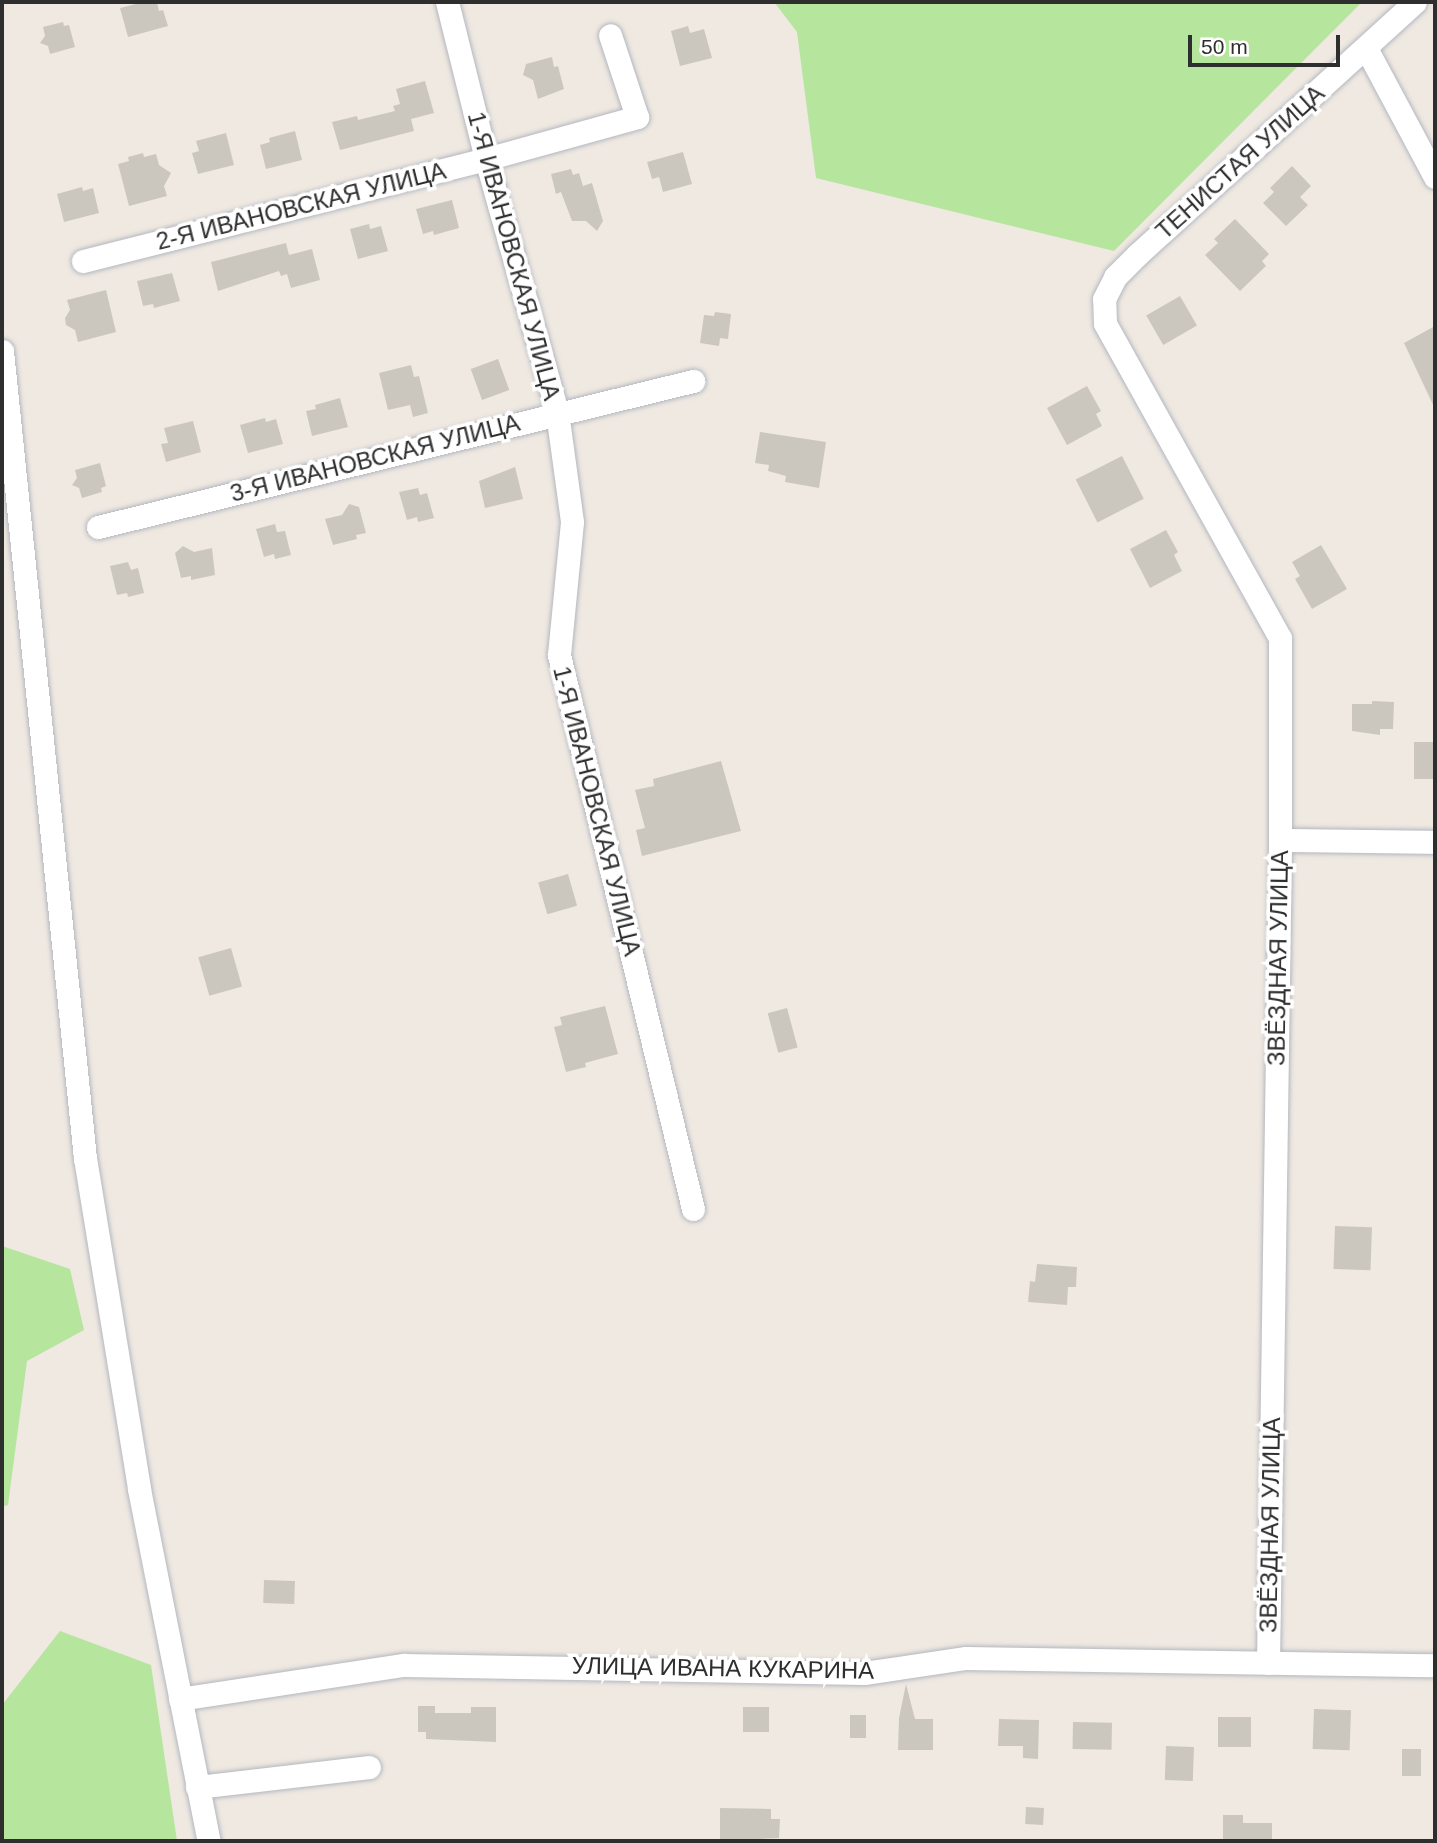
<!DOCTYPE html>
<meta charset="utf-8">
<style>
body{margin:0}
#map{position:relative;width:1437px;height:1843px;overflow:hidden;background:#efe9e1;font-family:Helvetica,sans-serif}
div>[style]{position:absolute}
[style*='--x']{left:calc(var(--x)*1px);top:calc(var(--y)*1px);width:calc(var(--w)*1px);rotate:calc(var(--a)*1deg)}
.green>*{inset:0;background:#b6e59e}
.building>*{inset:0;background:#cbc7bf;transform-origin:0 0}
.roads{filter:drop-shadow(0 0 2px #b4b7c1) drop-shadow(0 0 2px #b4b7c1)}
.minor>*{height:23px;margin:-11.5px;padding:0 11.5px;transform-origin:11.5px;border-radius:11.5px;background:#fff}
span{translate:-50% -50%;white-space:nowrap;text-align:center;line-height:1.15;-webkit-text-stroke:7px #fff;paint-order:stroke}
.street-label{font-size:24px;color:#2e2e2e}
.frame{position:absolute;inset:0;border:4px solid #2e2e2e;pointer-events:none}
.scale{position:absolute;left:1188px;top:35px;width:152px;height:32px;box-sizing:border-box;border:4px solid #2e2e2e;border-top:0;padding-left:9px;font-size:21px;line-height:24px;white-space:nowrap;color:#2e2e2e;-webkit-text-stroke:5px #fff;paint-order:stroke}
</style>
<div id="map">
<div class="green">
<div style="clip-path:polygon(774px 2px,1362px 2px,1114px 251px,816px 178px,797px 32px)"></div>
<div style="clip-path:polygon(2px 1246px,70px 1269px,84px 1330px,27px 1361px,8px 1505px,2px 1507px)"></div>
<div style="clip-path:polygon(60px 1631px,151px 1665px,177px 1841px,2px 1841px,2px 1705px)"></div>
</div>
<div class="building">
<div style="clip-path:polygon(144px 2px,157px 2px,159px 11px,163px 10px,168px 26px,128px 37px,120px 8px)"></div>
<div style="clip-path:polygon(63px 22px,64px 26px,69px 25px,75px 47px,50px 54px,48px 46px,40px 43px,45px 36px,43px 27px)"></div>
<div style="clip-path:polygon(688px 26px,690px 33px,704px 29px,712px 58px,680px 66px,671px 31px)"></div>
<div style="clip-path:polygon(552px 57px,554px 67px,558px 66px,564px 89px,538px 99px,533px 80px,523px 75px,526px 64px)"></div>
<div style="clip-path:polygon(425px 81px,434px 113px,411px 119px,414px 131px,340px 150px,332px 122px,357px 116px,358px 120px,395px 111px,393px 106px,400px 104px,396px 89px)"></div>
<div style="clip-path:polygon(295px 131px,302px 160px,266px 169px,260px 145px,270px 142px,269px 138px)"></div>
<div style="clip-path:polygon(226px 133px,234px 165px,198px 174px,192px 153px,199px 151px,196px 141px)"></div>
<div style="clip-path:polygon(683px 152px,692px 184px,663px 192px,659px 177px,652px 179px,647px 162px)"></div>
<div style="clip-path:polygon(143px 153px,144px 157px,156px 154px,159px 165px,171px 173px,164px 186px,167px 196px,129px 206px,118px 164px,129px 161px,128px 157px)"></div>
<div style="clip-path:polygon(1292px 166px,1311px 186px,1300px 197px,1308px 205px,1286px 226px,1263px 203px,1274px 192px,1270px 188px)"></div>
<div style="clip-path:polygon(571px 169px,573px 175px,579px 173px,583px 186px,592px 183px,603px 221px,597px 231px,586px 221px,572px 221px,561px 192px,556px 194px,551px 174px)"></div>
<div style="clip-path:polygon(82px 187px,83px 191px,93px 188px,99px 213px,64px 222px,57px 194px)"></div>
<div style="clip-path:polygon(452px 200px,459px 228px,434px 235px,433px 231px,423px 234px,416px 209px)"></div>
<div style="clip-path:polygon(1235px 219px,1269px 254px,1262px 261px,1266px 266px,1240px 291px,1205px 255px,1218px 243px,1214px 239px)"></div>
<div style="clip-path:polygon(369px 224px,370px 229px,381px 226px,388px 251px,358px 259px,350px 229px)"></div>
<div style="clip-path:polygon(286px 243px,289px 255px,312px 249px,320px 280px,291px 288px,287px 274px,281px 276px,279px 271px,218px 291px,211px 262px)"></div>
<div style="clip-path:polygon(172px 273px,180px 301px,154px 308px,153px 304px,143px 306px,137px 281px)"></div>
<div style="clip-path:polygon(106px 290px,116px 332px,78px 342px,75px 330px,66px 325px,65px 318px,70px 310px,67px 300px)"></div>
<div style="left:1180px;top:296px;width:34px;height:39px;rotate:60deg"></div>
<div style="clip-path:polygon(715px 312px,731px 314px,728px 339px,720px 338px,719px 346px,700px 343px,704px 315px,714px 316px)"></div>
<div style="clip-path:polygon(1435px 326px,1435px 409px,1404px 343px)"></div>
<div style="left:498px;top:359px;width:33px;height:29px;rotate:70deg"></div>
<div style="clip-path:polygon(411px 365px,414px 377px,419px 376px,428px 413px,413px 417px,410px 405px,388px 410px,379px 373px)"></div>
<div style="clip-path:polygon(1087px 386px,1101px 411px,1096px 414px,1102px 426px,1067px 445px,1047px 408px)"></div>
<div style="clip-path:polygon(340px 398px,348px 427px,312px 436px,306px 411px,316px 409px,315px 405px)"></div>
<div style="clip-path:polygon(265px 418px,266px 422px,276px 419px,283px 444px,248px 453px,240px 425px)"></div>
<div style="clip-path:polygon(193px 421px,201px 452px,166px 462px,161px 444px,168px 443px,164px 428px)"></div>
<div style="clip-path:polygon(760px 432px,826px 442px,819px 488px,785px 482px,786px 476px,768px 471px,769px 465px,755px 463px)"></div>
<div style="left:1122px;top:456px;width:48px;height:52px;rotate:63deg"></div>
<div style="clip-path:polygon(100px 463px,106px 486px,101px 488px,102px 492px,82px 498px,79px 488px,72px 485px,77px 478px,75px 470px)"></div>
<div style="clip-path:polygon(515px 467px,523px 499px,485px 508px,479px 481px)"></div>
<div style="clip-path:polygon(418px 488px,420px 495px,427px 493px,434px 518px,418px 522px,417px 517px,407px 520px,399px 492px)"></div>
<div style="clip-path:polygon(349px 504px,359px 507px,366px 533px,356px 535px,357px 539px,333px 545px,325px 519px,342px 515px)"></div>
<div style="clip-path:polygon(275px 524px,277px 532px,285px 531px,291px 555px,275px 559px,274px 554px,264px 557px,256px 529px)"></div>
<div style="clip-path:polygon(1166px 530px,1178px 552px,1174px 555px,1182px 571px,1150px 588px,1130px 549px)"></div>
<div style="clip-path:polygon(1321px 545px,1347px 589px,1312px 609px,1295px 579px,1300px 576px,1292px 562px)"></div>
<div style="clip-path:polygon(183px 546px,194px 552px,212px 548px,215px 575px,191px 580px,191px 576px,181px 578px,175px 553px)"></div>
<div style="clip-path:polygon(128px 562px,131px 570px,138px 568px,144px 593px,128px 597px,127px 593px,117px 595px,110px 566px)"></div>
<div style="clip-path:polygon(1372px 701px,1394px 702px,1393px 729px,1380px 729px,1380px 735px,1352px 731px,1352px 704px,1372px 704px)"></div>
<div style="left:1414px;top:742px;width:21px;height:37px"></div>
<div style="clip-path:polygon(721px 761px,741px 831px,642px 856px,636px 830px,645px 828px,635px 790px,654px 786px,653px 779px)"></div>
<div style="left:568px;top:874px;width:33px;height:31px;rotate:74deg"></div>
<div style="left:231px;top:948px;width:40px;height:34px;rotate:74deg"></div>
<div style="clip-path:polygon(605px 1006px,618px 1054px,585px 1063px,586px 1067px,566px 1072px,554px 1027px,562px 1025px,560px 1017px)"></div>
<div style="left:787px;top:1008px;width:41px;height:20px;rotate:75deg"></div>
<div style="left:1335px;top:1226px;width:37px;height:43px;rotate:2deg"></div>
<div style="clip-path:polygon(1037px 1264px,1077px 1267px,1076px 1287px,1068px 1287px,1067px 1305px,1028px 1302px,1030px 1281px,1035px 1282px)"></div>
<div style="left:264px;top:1580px;width:31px;height:23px;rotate:2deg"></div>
<div style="clip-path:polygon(906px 1684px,915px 1719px,933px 1719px,933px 1750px,898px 1750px,899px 1718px)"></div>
<div style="clip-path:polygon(418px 1706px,435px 1706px,435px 1713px,471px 1713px,471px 1707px,496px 1707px,496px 1742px,426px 1739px,426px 1732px,418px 1732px)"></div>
<div style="left:743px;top:1707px;width:26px;height:25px"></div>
<div style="left:1314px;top:1709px;width:37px;height:40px;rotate:2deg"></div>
<div style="left:850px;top:1715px;width:16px;height:23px"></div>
<div style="left:1218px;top:1717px;width:33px;height:30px"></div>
<div style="clip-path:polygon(999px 1719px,1039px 1720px,1038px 1759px,1023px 1758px,1023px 1746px,998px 1746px)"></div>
<div style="left:1073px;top:1722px;width:39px;height:27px;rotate:1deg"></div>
<div style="left:1166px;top:1746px;width:28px;height:34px;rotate:2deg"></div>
<div style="left:1402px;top:1749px;width:19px;height:27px"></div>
<div style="left:1026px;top:1807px;width:18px;height:17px;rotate:3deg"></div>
<div style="clip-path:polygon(720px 1808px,771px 1809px,771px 1819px,780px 1819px,779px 1838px,720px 1841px)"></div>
<div style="clip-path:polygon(1223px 1815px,1243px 1815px,1243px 1823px,1272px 1823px,1272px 1841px,1223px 1841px)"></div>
</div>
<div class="roads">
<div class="minor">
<div style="--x:447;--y:2;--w:162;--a:76"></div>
<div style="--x:486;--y:159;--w:263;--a:74.3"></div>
<div style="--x:557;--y:412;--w:111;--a:82.2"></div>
<div style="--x:572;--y:522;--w:134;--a:95.6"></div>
<div style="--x:559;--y:655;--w:570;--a:76.4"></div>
<div style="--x:1366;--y:48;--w:146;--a:61.9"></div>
<div style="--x:83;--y:261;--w:416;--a:-14.2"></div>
<div style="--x:486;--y:159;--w:157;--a:-15.5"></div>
<div style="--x:637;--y:117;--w:86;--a:-108.2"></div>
<div style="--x:2;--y:351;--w:811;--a:84.13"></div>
<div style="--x:85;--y:1158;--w:335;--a:80.7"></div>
<div style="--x:139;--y:1489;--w:359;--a:78.8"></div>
<div style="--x:98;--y:527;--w:613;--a:-13.79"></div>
<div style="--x:1280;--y:840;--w:155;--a:0.7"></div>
<div style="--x:1268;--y:1663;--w:823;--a:-89.16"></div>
<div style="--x:1280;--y:840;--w:202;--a:-90"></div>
<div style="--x:1280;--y:638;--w:360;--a:-119.1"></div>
<div style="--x:1105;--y:323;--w:24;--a:-92"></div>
<div style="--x:1104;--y:299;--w:25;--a:-63"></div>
<div style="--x:1115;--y:277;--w:33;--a:-45"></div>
<div style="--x:1138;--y:254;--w:374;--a:-42.3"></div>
<div style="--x:180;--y:1699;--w:226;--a:-8.7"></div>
<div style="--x:403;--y:1665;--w:461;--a:1"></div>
<div style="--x:864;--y:1673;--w:103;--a:-8.4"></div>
<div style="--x:966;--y:1658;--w:469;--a:0.9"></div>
<div style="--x:197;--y:1787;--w:173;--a:-6.6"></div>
</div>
</div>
<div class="street-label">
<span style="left:1240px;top:162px;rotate:-42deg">ТЕНИСТАЯ УЛИЦА</span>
<span style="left:301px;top:206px;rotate:-14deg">2-Я ИВАНОВСКАЯ УЛИЦА</span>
<span style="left:514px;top:256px;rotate:75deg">1-Я ИВАНОВСКАЯ УЛИЦА</span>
<span style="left:375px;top:458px;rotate:-14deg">3-Я ИВАНОВСКАЯ УЛИЦА</span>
<span style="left:597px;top:811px;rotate:76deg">1-Я ИВАНОВСКАЯ УЛИЦА</span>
<span style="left:1278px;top:958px;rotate:-89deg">ЗВЁЗДНАЯ УЛИЦА</span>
<span style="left:1270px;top:1525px;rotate:-89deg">ЗВЁЗДНАЯ УЛИЦА</span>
<span style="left:723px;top:1668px;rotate:1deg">УЛИЦА ИВАНА КУКАРИНА</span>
</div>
<div class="frame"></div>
<div class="scale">50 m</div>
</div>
